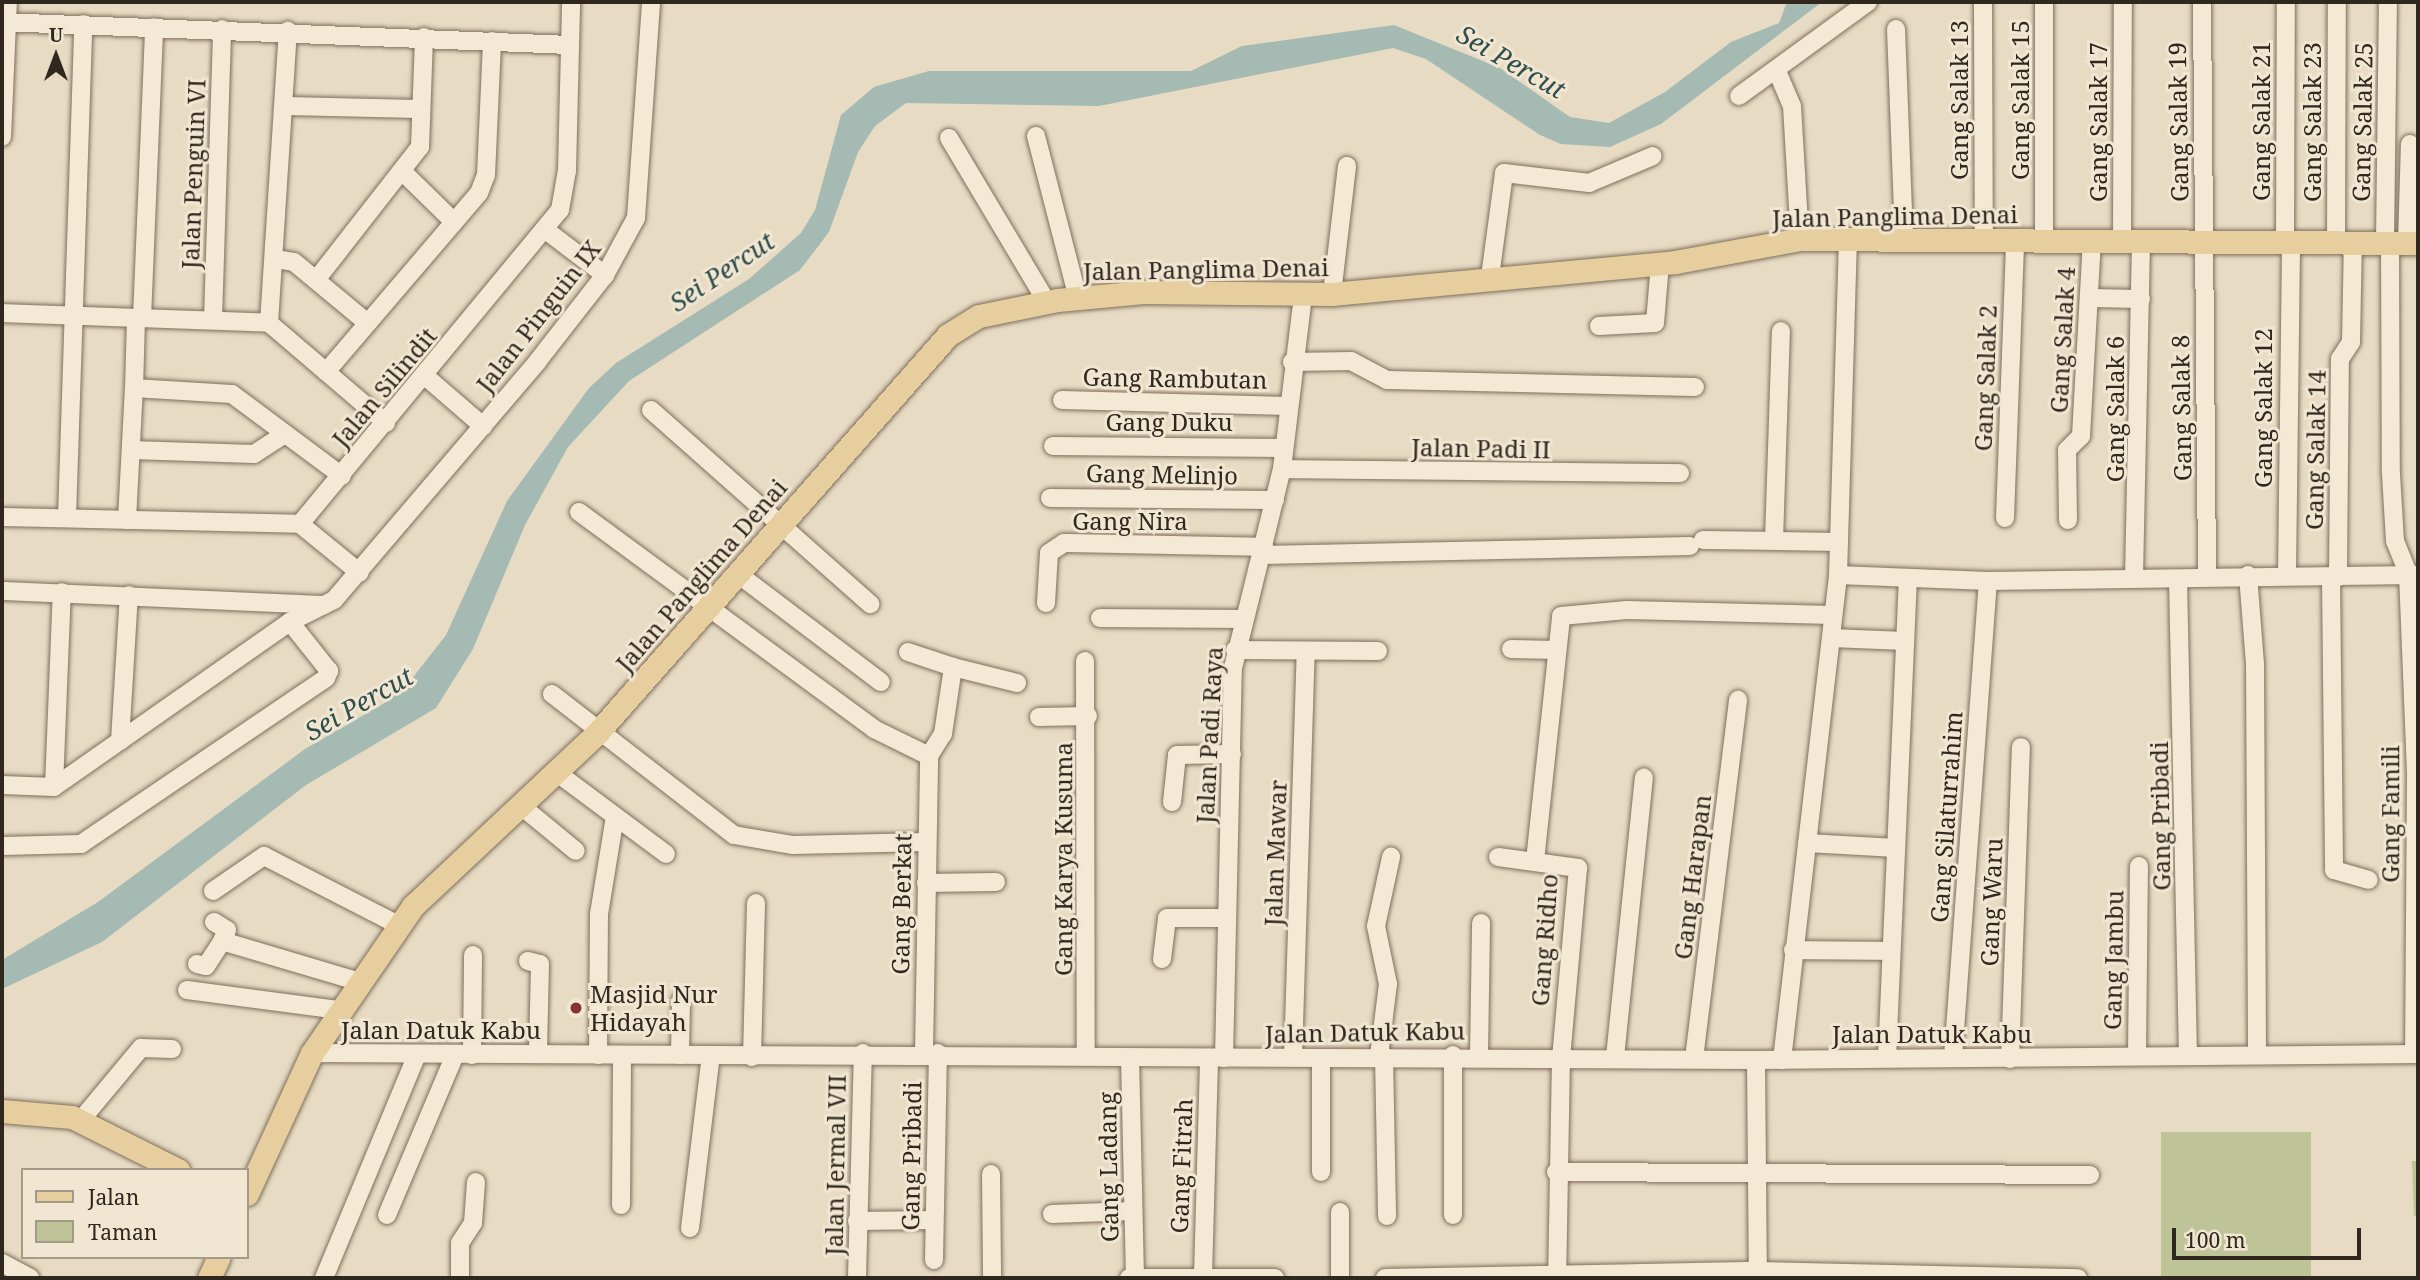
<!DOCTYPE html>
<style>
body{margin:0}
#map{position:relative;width:2420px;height:1280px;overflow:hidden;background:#e7dbc3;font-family:"Noto Serif",serif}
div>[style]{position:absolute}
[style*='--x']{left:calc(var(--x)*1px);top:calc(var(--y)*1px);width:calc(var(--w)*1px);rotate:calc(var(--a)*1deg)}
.green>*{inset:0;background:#bfc398;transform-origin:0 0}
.water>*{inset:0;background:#a4bab3}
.roads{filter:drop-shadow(0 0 2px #7f6e5c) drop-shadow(0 0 2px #7f6e5c)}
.minor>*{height:18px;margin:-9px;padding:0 9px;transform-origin:9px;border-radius:9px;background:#f3e9d4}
.major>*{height:23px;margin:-11.5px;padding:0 11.5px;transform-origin:11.5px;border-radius:11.5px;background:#e6ce9f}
.dots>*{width:19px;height:19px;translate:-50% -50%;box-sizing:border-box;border:4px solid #f0e6d1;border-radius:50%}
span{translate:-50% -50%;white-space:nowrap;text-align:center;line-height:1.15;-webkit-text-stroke:6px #f0e6d1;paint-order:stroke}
.street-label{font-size:24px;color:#30271e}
.poi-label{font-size:24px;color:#30271e}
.left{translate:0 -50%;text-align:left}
.water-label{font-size:26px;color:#2f4e4c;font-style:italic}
.frame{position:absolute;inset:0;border:4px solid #30271e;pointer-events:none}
.legend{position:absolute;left:21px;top:1168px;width:228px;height:91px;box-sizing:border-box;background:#f0e6d1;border:2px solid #a39a89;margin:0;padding:9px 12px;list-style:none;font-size:21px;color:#30271e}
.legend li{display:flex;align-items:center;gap:14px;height:35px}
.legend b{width:35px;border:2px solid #a39a89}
.north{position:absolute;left:21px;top:21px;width:70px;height:70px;-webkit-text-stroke:5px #f0e6d1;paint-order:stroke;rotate:0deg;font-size:19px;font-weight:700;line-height:28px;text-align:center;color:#30271e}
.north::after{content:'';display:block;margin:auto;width:24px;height:32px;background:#30271e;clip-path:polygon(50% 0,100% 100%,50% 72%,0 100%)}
.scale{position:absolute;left:2172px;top:1228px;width:189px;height:32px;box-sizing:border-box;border:4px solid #30271e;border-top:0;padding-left:9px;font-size:21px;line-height:24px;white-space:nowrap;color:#30271e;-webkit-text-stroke:5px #f0e6d1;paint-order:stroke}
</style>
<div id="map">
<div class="green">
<div style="left:2161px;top:1132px;width:150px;height:146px"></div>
<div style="clip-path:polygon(2412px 1161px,2418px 1161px,2418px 1216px,2414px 1216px)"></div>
</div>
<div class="water">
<div style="clip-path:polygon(1787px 2px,1822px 2px,1661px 124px,1610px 147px,1561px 144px,1540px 135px,1426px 59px,1393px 48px,1099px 106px,906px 103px,875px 126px,858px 152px,829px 232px,800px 270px,629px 381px,568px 447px,525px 525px,473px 649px,436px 708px,306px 785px,102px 942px,2px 989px,2px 960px,98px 902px,305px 749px,388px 701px,414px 676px,446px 635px,507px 501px,589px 388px,616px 363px,749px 279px,801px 233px,815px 210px,841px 115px,874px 87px,929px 71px,1191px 71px,1242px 46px,1394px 25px,1500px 68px,1570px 117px,1609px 123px,1665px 92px,1731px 42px,1779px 23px)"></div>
</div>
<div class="roads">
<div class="minor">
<div style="--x:1983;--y:2;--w:237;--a:89.8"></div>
<div style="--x:2044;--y:2;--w:238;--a:90"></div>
<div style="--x:2202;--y:2;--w:573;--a:89.5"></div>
<div style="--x:2;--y:22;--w:568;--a:2.32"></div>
<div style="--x:1896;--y:29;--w:210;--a:87.8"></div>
<div style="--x:1777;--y:71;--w:38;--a:67"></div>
<div style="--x:1792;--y:106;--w:133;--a:86.6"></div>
<div style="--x:1739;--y:96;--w:160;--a:-36.1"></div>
<div style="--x:284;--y:106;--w:136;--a:1.3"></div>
<div style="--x:1036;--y:136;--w:167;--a:75.5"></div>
<div style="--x:2;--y:137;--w:135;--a:-87.5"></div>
<div style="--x:949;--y:138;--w:190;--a:59.2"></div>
<div style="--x:404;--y:173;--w:70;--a:44.4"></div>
<div style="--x:547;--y:231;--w:73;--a:37.2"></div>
<div style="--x:2122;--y:241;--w:239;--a:-89.8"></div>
<div style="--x:2285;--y:241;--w:239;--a:-89.8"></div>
<div style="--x:2336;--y:241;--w:239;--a:-89.8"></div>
<div style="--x:2385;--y:242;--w:240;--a:-89.3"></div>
<div style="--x:2390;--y:242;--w:232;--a:89.8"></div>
<div style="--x:2391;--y:474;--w:67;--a:86.6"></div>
<div style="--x:2395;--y:541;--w:35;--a:68"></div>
<div style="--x:2408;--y:574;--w:201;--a:87.7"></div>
<div style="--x:2416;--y:775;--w:279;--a:90.4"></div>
<div style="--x:2407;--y:243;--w:99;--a:-88.3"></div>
<div style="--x:275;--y:259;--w:19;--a:9"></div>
<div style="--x:294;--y:262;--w:92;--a:39.7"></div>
<div style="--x:1490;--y:277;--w:105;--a:-82.3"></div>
<div style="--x:1504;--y:173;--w:86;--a:6.7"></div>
<div style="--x:1589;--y:183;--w:69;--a:-22.9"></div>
<div style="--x:316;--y:280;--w:169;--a:-52"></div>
<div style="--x:420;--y:147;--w:110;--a:-87.9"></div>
<div style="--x:1332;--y:294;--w:129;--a:-83.3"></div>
<div style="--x:2089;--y:298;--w:52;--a:1.1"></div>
<div style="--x:2;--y:313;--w:267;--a:2.1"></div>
<div style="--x:269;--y:323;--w:293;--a:-86.3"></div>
<div style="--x:136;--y:318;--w:70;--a:91.6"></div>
<div style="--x:134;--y:388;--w:98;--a:3.5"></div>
<div style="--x:232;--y:394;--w:137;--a:36.7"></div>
<div style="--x:142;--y:318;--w:291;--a:-87.6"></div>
<div style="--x:213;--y:320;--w:291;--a:-88.2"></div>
<div style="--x:269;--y:323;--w:154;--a:40.5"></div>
<div style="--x:1599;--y:326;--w:56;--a:-3.1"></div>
<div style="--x:1655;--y:323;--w:60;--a:-85.2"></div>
<div style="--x:1292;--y:362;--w:59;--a:-1"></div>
<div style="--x:1351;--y:361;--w:41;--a:27.8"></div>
<div style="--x:1387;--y:380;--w:308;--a:1.3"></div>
<div style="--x:326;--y:372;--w:235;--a:-49.5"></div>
<div style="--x:479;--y:193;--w:19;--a:-69"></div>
<div style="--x:486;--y:175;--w:134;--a:-87.4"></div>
<div style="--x:425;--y:376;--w:77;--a:40.8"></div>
<div style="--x:1062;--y:400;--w:226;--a:1.5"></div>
<div style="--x:651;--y:410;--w:293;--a:41.5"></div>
<div style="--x:1053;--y:446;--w:231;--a:0.5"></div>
<div style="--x:131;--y:450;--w:123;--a:1.9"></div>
<div style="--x:254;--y:454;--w:37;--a:-33"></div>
<div style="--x:1282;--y:469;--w:398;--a:0.6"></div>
<div style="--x:1050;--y:498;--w:225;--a:0.5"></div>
<div style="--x:579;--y:512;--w:366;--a:36.3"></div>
<div style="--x:874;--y:729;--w:61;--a:26.1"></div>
<div style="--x:2;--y:517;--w:298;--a:1.3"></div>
<div style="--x:300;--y:524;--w:408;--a:-50.4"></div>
<div style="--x:560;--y:210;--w:40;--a:-80"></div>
<div style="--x:567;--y:171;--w:169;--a:-88.6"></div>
<div style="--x:67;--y:517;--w:493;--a:-88.1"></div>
<div style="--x:2005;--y:518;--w:278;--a:-87.9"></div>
<div style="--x:127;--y:520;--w:132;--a:-87"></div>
<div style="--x:2068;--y:520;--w:70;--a:-90.8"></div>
<div style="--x:2067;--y:450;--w:20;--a:-45"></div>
<div style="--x:2081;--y:436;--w:195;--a:-86.8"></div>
<div style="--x:300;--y:524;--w:77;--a:39.2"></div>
<div style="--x:1703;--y:540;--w:136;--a:0.8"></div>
<div style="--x:1774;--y:540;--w:209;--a:-88.1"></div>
<div style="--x:1263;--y:555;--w:427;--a:-1.2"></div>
<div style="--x:738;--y:574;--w:179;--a:37.1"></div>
<div style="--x:1838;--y:575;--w:150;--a:2.3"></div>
<div style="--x:1988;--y:581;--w:430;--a:-0.8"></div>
<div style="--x:2248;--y:575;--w:89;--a:85.5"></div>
<div style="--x:2255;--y:664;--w:389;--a:89.7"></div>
<div style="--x:2287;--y:575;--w:334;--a:-89.3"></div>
<div style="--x:2134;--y:577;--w:336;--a:-88.8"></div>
<div style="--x:2331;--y:577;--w:293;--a:89.4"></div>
<div style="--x:2334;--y:870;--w:36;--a:16"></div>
<div style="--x:2338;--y:577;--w:218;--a:-89.5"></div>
<div style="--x:2340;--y:359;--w:20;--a:-57"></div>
<div style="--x:2351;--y:342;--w:100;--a:-88.9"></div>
<div style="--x:2178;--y:579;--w:474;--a:88.8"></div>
<div style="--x:2;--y:591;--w:322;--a:2.5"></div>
<div style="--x:1046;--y:603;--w:50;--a:-86.6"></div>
<div style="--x:1049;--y:553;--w:18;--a:-34"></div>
<div style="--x:1064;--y:543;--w:200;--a:1.1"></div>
<div style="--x:1100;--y:618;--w:142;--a:0.4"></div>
<div style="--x:1831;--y:638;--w:74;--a:2.3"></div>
<div style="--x:1511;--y:649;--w:46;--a:1.2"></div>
<div style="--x:1235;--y:650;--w:143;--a:0.4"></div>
<div style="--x:908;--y:652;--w:47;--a:18.4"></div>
<div style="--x:1085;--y:661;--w:395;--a:89.9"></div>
<div style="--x:552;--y:694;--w:230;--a:37.8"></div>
<div style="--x:734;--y:835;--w:60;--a:9.6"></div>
<div style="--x:793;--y:845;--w:134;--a:-1.3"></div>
<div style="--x:1039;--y:717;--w:49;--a:-1.2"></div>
<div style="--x:120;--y:741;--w:146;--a:-86.5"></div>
<div style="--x:929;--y:756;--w:26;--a:-58"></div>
<div style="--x:943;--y:734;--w:68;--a:-81.5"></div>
<div style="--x:953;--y:667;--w:66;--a:14"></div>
<div style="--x:556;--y:772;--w:137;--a:36.7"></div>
<div style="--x:2;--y:785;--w:52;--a:2.2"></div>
<div style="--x:54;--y:787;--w:288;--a:-35"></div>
<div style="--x:290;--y:622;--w:49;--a:-26.6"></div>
<div style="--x:334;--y:600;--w:313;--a:-49.5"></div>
<div style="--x:537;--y:362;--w:110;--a:-52"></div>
<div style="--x:605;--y:275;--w:65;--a:-61.5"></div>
<div style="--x:636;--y:218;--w:217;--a:-86"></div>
<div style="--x:54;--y:787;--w:195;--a:-87.7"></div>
<div style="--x:1172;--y:802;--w:47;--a:-83.9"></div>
<div style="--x:1177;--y:755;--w:55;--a:-1"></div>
<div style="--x:520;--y:805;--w:72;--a:39.4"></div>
<div style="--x:1807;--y:843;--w:89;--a:3.2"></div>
<div style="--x:2;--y:846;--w:79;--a:-1.5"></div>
<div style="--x:81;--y:844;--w:296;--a:-34.1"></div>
<div style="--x:326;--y:678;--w:8;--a:-67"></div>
<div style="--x:329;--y:671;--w:63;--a:-128.5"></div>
<div style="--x:1498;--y:857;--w:81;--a:7.8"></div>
<div style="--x:1578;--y:868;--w:190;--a:95.1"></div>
<div style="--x:1561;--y:1057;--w:221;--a:91"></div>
<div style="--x:1535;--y:861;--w:246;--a:-83.9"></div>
<div style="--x:1561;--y:616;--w:66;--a:-5.2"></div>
<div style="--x:1627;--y:610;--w:206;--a:1.4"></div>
<div style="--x:926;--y:883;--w:70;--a:-0.8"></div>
<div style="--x:213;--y:891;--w:62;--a:-34.5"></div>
<div style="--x:264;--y:856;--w:151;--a:27.2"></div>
<div style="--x:214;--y:922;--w:15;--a:32"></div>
<div style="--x:227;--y:930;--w:12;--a:114"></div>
<div style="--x:222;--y:941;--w:141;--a:16.5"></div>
<div style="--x:1793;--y:950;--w:98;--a:0.6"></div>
<div style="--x:1162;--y:959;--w:41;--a:-83"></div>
<div style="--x:1167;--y:918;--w:60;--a:0"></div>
<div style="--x:528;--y:961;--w:12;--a:14"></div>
<div style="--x:540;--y:964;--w:90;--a:91.3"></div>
<div style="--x:197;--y:964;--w:9;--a:13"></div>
<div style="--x:206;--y:966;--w:30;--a:-57"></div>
<div style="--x:187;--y:990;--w:152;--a:7.5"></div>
<div style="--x:924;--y:1052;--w:296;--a:-89"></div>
<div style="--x:312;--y:1053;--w:1444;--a:0.28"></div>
<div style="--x:1756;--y:1060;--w:662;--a:-0.52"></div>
<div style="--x:2137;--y:1054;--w:188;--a:-89.4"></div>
<div style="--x:472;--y:1055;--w:100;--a:-89.4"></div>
<div style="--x:598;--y:1055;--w:141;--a:-89.6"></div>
<div style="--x:599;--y:914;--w:99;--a:-80.7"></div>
<div style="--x:680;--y:1055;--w:55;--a:-89"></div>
<div style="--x:1453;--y:1055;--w:160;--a:90"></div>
<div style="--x:1479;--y:1055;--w:132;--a:-89.1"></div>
<div style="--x:1379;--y:1056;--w:73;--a:-82.9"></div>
<div style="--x:1388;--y:984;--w:59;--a:-101.7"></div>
<div style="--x:1376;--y:926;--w:71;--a:-77.7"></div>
<div style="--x:1384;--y:1056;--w:160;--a:88.9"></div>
<div style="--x:752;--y:1057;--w:154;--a:-88.5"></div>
<div style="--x:1130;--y:1057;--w:220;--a:88.7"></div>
<div style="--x:1293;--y:1057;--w:405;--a:-88.2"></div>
<div style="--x:1615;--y:1057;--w:281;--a:-84.1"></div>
<div style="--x:1953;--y:1057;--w:477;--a:-85.8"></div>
<div style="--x:1224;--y:1058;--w:390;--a:-88.7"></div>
<div style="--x:1233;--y:668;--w:205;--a:-76.2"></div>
<div style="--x:1282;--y:469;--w:175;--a:-83.1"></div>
<div style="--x:1887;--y:1058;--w:480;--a:-87.5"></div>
<div style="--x:1694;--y:1059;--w:362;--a:-83"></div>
<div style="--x:2010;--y:1059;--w:312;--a:-88"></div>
<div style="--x:1756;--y:1060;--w:211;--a:89.5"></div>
<div style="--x:1782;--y:1060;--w:488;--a:-83.4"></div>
<div style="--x:1838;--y:575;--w:337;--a:-88.3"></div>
<div style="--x:81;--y:1120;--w:94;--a:-50.2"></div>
<div style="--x:141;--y:1048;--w:31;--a:2"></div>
<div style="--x:1321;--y:1172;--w:114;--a:-90"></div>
<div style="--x:1556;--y:1172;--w:534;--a:0.32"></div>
<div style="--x:991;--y:1174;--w:104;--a:89.4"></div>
<div style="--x:621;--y:1205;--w:150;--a:-89.6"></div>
<div style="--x:1340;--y:1212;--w:66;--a:90"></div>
<div style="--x:1052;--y:1214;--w:81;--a:-2.1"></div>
<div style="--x:387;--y:1215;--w:174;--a:-67"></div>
<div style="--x:857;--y:1221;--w:76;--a:-0.8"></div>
<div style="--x:690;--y:1228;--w:174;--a:-83.1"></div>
<div style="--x:934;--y:1260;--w:207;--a:-88.9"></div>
<div style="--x:2;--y:1263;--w:32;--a:28"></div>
<div style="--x:1203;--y:1276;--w:218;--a:-88.4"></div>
<div style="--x:324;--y:1278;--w:242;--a:-67.4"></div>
<div style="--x:460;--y:1278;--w:35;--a:-90"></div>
<div style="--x:460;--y:1243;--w:24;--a:-57"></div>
<div style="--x:473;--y:1223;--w:41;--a:-85.8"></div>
<div style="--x:857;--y:1278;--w:225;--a:-88.5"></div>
<div style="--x:1129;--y:1278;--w:146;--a:0"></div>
<div style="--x:1385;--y:1278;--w:373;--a:-1.1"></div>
<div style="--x:1758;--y:1271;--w:320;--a:1.3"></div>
</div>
<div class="major">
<div style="--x:2;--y:1111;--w:70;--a:4.9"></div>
<div style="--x:72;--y:1117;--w:119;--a:26.6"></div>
<div style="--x:247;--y:1194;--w:155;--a:-65.3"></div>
<div style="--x:312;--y:1053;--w:178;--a:-55.5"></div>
<div style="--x:413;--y:906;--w:254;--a:-43.2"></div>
<div style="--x:598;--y:732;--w:529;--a:-48.6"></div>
<div style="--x:948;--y:335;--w:36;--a:-32"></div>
<div style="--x:979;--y:316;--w:80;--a:-11.6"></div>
<div style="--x:1057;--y:300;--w:87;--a:-5.3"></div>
<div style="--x:1144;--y:292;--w:188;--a:0.6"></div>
<div style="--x:1332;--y:294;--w:344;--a:-5.3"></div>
<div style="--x:1675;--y:262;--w:127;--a:-10.4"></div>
<div style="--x:1800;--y:239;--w:618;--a:0.37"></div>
<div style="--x:209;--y:1278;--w:23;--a:-65"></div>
</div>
</div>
<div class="dots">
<div style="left:576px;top:1008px;background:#853436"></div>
</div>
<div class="street-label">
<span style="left:1959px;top:100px;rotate:-90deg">Gang Salak 13</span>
<span style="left:2020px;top:100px;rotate:-90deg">Gang Salak 15</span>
<span style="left:2261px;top:121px;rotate:-90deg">Gang Salak 21</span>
<span style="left:2098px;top:122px;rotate:-90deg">Gang Salak 17</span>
<span style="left:2178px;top:122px;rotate:-91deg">Gang Salak 19</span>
<span style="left:2312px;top:122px;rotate:-90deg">Gang Salak 23</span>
<span style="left:2362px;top:122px;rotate:-89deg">Gang Salak 25</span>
<span style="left:193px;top:174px;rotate:-88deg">Jalan Penguin VI</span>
<span style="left:1895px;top:216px;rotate:-1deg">Jalan Panglima Denai</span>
<span style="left:1206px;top:269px;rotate:-1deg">Jalan Panglima Denai</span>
<span style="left:538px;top:316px;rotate:-52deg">Jalan Pinguin IX</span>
<span style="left:2062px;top:340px;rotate:-87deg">Gang Salak 4</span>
<span style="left:1175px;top:378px;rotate:1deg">Gang Rambutan</span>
<span style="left:1985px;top:378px;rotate:-88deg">Gang Salak 2</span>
<span style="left:384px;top:387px;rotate:-50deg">Jalan Silindit</span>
<span style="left:2181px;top:408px;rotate:-91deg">Gang Salak 8</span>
<span style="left:2263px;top:408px;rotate:-90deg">Gang Salak 12</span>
<span style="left:2115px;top:409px;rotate:-90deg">Gang Salak 6</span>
<span style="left:1169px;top:422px">Gang Duku</span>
<span style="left:1481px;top:448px;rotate:1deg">Jalan Padi II</span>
<span style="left:2315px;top:450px;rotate:-89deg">Gang Salak 14</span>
<span style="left:1162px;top:474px;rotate:1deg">Gang Melinjo</span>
<span style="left:1130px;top:521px">Gang Nira</span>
<span style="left:701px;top:575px;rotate:-49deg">Jalan Panglima Denai</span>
<span style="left:1209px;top:735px;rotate:-87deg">Jalan Padi Raya</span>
<span style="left:2390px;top:814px;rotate:-90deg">Gang Famili</span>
<span style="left:2160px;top:816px;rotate:-91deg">Gang Pribadi</span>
<span style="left:1946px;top:817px;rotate:-86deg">Gang Silaturrahim</span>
<span style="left:1275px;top:853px;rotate:-88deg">Jalan Mawar</span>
<span style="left:1063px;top:859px;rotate:-90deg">Gang Karya Kusuma</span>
<span style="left:1692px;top:877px;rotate:-83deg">Gang Harapan</span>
<span style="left:1991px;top:902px;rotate:-88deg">Gang Waru</span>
<span style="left:901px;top:904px;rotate:-89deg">Gang Berkat</span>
<span style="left:1544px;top:940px;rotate:-86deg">Gang Ridho</span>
<span style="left:2113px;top:960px;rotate:-89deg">Gang Jambu</span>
<span style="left:441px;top:1030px">Jalan Datuk Kabu</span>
<span style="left:1365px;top:1032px;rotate:-1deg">Jalan Datuk Kabu</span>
<span style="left:1932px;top:1034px">Jalan Datuk Kabu</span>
<span style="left:911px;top:1156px;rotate:-89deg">Gang Pribadi</span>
<span style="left:835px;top:1165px;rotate:-89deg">Jalan Jermal VII</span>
<span style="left:1181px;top:1166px;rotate:-88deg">Gang Fitrah</span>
<span style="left:1108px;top:1167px;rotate:-91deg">Gang Ladang</span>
</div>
<div class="poi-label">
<span class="left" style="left:590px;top:1008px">Masjid Nur<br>Hidayah</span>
</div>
<div class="water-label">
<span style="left:1511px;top:62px;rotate:30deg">Sei Percut</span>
<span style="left:722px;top:272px;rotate:-34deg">Sei Percut</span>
<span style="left:359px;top:704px;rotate:-30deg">Sei Percut</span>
</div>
<div class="frame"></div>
<ul class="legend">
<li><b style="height:9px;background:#e6ce9f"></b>Jalan</li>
<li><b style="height:19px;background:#bfc398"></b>Taman</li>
</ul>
<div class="north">U</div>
<div class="scale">100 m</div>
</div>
